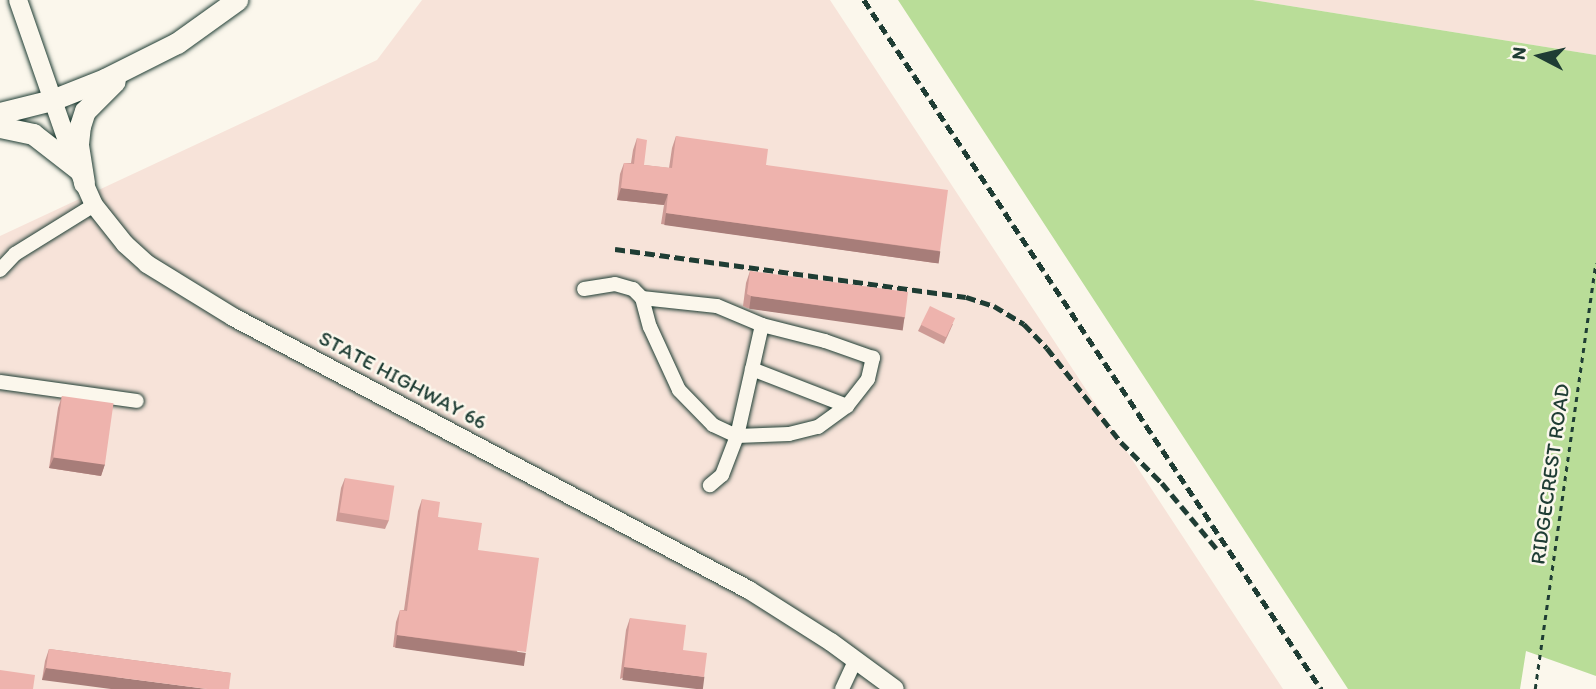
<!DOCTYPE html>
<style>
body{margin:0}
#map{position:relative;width:1596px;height:689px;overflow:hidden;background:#fbf7ec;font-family:Itim,sans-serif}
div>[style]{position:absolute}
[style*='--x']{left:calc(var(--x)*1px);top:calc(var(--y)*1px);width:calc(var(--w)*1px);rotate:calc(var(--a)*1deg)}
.built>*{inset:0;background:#f7e3d9}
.green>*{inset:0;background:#b9dd98}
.path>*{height:2.5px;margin-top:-1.25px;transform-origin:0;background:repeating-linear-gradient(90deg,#1f3d34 0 5px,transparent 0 10px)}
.roads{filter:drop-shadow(0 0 2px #1f3d34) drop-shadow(0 0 2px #1f3d34)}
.minor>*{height:14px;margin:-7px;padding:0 7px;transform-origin:7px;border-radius:7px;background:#fbf7ec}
.major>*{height:18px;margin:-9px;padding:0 9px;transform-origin:9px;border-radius:9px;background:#fbf7ec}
.highway>*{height:21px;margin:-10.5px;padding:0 10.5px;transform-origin:10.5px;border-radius:10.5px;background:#fbf7ec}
.rail>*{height:4.5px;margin-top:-2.25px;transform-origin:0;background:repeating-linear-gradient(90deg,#1f3d34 0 10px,transparent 0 15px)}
.wall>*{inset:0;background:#cd9a95}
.shaded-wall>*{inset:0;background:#a77d79;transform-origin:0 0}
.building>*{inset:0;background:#eeb3ad;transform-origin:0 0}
span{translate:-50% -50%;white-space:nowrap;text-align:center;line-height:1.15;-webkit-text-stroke:5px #fbf7ec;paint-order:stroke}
.street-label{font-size:21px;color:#1f3d34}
.north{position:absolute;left:1505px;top:21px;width:70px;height:70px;-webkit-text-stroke:5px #fbf7ec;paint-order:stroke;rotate:277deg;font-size:19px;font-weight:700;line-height:28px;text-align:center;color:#1f3d34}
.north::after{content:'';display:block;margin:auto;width:24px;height:32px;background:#1f3d34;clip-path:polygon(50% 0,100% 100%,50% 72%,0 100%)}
</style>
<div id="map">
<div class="built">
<div style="clip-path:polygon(422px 0,830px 0,1283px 689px,0 689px,0 236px,377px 60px)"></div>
<div style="clip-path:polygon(1253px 0,1596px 0,1596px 55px)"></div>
</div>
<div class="green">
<div style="clip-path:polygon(898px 0,1253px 0,1596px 55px,1596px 676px,1526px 651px,1520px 689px,1348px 689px)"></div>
</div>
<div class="path">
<div style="--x:1535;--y:689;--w:430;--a:-81.9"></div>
</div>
<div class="roads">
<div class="minor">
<div style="--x:0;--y:270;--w:22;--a:-47"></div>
<div style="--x:15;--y:254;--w:93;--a:-31.8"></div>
<div style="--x:584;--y:289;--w:31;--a:-9"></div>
<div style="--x:615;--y:284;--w:19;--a:16"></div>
<div style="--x:633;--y:289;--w:13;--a:45"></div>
<div style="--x:642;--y:298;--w:30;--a:75"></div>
<div style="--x:650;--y:327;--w:69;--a:65.3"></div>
<div style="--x:679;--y:390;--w:49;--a:45.8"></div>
<div style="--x:713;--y:425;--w:26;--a:25"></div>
<div style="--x:737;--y:436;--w:52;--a:-2.2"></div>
<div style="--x:789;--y:434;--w:30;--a:-14"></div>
<div style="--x:818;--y:427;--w:36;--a:-36"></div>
<div style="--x:847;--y:406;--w:34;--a:-52"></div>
<div style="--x:868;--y:379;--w:22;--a:-77"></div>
<div style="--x:873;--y:358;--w:51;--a:-160.5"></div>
<div style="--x:825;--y:341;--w:65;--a:-165.7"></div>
<div style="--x:762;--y:325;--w:114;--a:102.7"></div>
<div style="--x:737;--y:436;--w:42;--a:111"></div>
<div style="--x:722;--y:475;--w:16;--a:140"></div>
<div style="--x:642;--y:298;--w:75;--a:6.1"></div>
<div style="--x:717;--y:306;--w:49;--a:22.9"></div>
<div style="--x:752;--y:369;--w:102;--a:21.3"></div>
<div style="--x:0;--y:382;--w:138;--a:7.9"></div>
<div style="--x:842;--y:689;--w:33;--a:-65"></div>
</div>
<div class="major">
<div style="--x:18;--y:0;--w:167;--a:70.8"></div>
<div style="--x:73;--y:158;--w:51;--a:65.9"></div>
<div style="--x:94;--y:205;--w:50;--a:51.5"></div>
<div style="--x:125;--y:244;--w:30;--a:42"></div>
<div style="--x:147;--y:264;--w:101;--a:31.6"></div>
<div style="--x:233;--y:317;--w:584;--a:27.88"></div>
<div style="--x:749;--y:590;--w:97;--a:32.4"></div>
<div style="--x:831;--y:642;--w:79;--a:36.3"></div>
</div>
<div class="highway">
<div style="--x:0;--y:113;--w:54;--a:-14"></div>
<div style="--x:52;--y:100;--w:57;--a:-21.6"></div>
<div style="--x:105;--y:79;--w:80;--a:-26.6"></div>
<div style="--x:177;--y:43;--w:74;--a:-35.6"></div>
<div style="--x:0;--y:127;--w:34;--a:12"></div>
<div style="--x:33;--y:134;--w:57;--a:37.9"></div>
<div style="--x:84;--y:183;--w:39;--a:-99"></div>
<div style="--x:78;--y:144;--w:18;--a:-84"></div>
<div style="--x:80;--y:126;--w:16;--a:-72"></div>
<div style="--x:85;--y:111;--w:42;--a:-45"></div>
</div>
</div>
<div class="rail">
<div style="--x:864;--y:0;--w:827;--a:56.44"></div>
<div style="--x:615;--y:249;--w:354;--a:7.8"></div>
<div style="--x:966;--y:297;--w:29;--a:18"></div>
<div style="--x:994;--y:306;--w:35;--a:31"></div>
<div style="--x:1024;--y:324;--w:33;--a:46"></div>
<div style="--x:1047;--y:348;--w:120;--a:51.8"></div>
<div style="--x:1121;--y:442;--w:58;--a:45"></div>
<div style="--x:1162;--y:483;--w:86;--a:50.2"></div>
</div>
<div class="wall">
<div style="clip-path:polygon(676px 136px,766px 165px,940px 251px,935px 263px,661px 224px,664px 205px,617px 200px,620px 174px,624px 163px,631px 163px,633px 150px,637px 138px,644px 165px,669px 168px,672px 148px)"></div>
<div style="clip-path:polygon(750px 271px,905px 317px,900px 329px,747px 308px,743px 306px,746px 283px)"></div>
<div style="clip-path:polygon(953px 324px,944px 344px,918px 331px,921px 325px)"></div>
<div style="clip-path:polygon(62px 396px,105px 464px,101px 476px,49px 468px,58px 408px)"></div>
<div style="clip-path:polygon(345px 478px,389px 520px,385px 529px,336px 521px,341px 488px)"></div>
<div style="clip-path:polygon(422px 499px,438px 517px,478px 550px,522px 664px,393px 647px,396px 622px,400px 610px,404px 610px,418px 511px)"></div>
<div style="clip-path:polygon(630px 618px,683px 650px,620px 679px,626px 630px)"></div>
<div style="clip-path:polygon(49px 649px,231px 673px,42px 680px,45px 661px)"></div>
</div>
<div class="shaded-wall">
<div style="clip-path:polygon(621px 188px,668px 194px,664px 205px,617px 200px)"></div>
<div style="left:666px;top:213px;width:277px;height:12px;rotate:8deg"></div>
<div style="left:751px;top:296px;width:155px;height:13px;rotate:8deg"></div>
<div style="clip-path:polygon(54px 457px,105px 464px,101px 476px,49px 468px)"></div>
<div style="left:397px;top:635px;width:130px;height:13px;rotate:8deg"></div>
<div style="left:624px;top:667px;width:81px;height:13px;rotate:7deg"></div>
<div style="clip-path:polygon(46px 668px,207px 689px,111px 689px,42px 680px)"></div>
</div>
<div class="building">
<div style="clip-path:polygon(676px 136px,768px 149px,766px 165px,948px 190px,940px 251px,666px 213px,668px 194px,621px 188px,624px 163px,634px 164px,637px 138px,647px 140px,644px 165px,672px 168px)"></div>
<div style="clip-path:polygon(750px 271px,908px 292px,905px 317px,751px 296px,747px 294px)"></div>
<div style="left:930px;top:306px;width:28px;height:21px;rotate:26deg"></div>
<div style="left:62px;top:396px;width:52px;height:62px;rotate:8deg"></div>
<div style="left:345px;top:478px;width:50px;height:35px;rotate:9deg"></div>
<div style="clip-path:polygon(422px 499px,440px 502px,438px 517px,482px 523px,478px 550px,539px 558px,526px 652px,397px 635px,400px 610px,407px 611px)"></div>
<div style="clip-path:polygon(630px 618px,686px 625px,683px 650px,707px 653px,704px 677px,624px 667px)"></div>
<div style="clip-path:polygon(49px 649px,231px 673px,229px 689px,207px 689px,46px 668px)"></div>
<div style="clip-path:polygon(0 670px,35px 675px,33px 689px,0 689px)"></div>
</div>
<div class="street-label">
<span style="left:403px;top:380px;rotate:28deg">STATE HIGHWAY 66</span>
<span style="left:1550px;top:474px;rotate:-82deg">RIDGECREST ROAD</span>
</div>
<div class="north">N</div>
</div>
